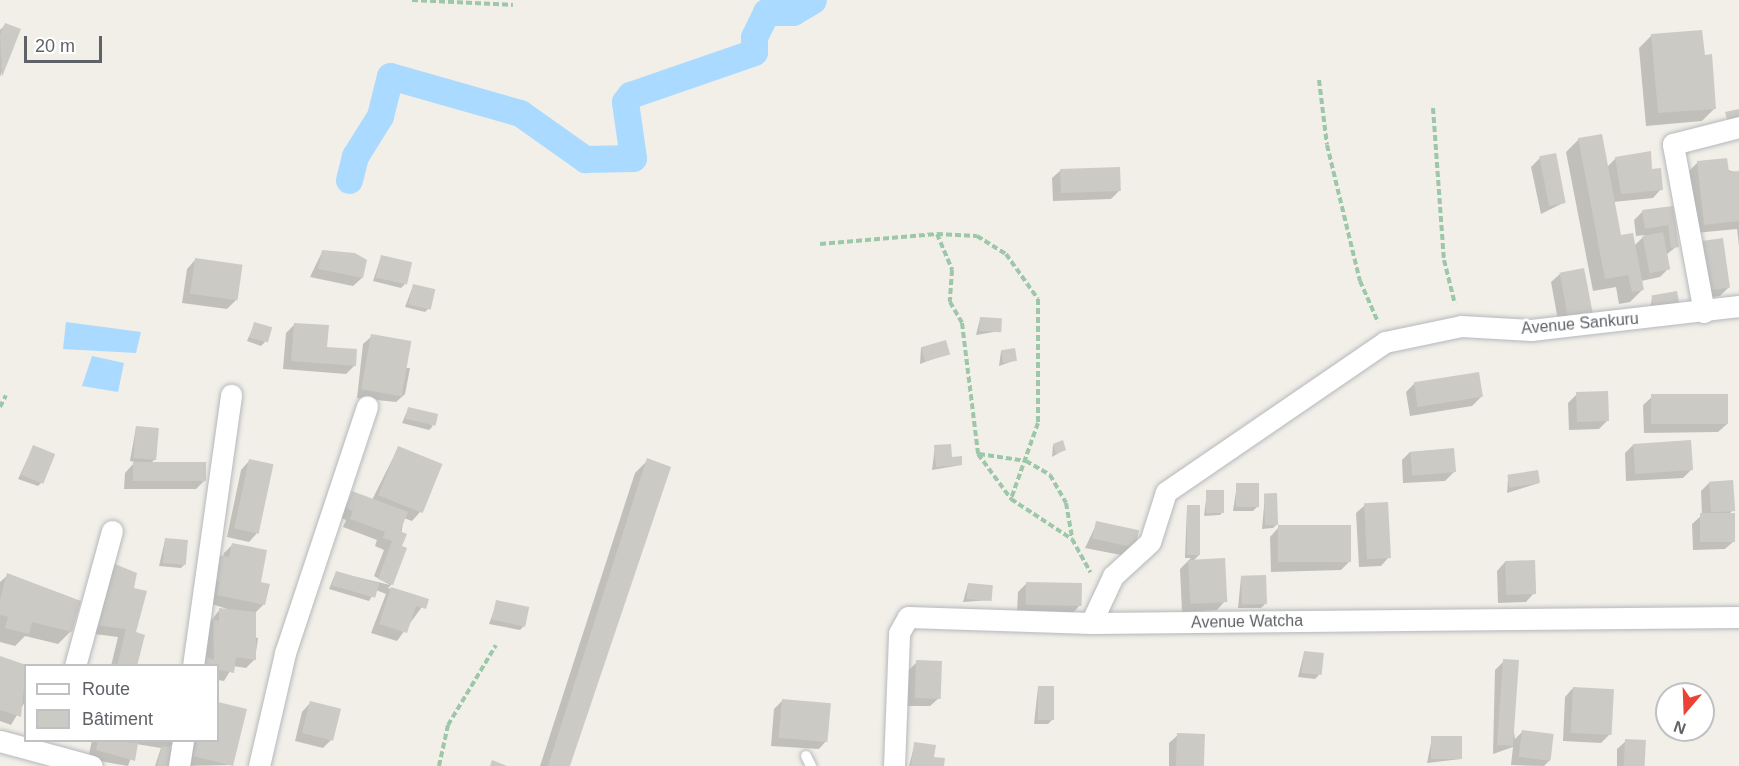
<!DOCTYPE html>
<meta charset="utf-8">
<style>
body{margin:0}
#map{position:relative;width:1739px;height:766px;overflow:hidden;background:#f1efe8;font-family:Arial,sans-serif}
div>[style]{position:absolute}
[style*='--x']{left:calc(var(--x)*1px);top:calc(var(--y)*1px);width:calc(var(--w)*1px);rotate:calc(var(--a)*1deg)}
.water>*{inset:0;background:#aadaff}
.shadow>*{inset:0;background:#0003}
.canal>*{height:27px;margin:-13.5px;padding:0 13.5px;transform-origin:13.5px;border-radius:13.5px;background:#aadaff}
.building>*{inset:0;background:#cccac5;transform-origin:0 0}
.path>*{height:4px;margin-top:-2px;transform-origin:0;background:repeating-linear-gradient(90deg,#9cc7a9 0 6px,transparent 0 9px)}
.roads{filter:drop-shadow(0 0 2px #b5b8bc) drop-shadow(0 0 2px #b5b8bc)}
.service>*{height:10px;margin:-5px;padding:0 5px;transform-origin:5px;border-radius:5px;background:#fff}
.minor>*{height:21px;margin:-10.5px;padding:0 10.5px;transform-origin:10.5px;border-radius:10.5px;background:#fff}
span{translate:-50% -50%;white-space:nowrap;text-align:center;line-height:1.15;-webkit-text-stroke:5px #fff;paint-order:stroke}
.street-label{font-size:16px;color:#5f6368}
.legend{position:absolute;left:24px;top:664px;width:195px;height:78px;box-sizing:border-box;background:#fff;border:2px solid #bfc1c3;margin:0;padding:8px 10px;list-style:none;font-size:18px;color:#5f6368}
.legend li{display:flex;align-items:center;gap:12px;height:30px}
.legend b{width:30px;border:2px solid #bfc1c3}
.north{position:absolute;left:1655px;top:682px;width:60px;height:60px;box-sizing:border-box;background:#fff;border:2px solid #bfc1c3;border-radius:50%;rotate:199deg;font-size:16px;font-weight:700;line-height:24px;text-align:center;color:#5f6368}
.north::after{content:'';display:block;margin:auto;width:21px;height:27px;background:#ea4335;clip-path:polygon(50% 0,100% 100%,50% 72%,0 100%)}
.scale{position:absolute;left:24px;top:36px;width:78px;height:27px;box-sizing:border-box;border:3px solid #5f6368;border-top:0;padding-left:8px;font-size:18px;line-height:21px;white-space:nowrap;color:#5f6368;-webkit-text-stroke:4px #fff;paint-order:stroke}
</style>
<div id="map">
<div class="water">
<div style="clip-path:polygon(66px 322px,141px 332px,136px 353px,63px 349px)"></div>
<div style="clip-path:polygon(92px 356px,124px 363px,118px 392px,82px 386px)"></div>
</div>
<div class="shadow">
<div style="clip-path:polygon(5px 25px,19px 30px,0 77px,0 30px)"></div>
<div style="clip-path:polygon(1652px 35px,1703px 57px,1715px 108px,1702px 121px,1646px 126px,1639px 48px)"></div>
<div style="clip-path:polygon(1579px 139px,1607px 167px,1616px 158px,1651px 170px,1661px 189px,1653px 198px,1613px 202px,1620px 237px,1634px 246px,1645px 235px,1636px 236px,1634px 220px,1643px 211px,1671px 208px,1677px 246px,1666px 255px,1668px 269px,1660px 277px,1641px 281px,1643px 289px,1630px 302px,1619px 304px,1616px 287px,1593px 291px,1566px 152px)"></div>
<div style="clip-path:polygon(1540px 158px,1565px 202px,1541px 214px,1531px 167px)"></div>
<div style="clip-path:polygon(1698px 162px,1739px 173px,1739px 246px,1737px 229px,1695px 233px,1689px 171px)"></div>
<div style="clip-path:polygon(1061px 170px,1120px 190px,1111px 199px,1053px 201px,1052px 178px)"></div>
<div style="clip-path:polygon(1692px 250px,1729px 287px,1720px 296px,1698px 299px)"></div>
<div style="clip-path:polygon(322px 252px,362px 278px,353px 286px,310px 277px)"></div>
<div style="clip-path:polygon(381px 257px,405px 284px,401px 288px,373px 281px)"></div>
<div style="clip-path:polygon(195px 260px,236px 300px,227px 309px,182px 303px,187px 269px)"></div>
<div style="clip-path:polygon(1560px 274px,1592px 318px,1560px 331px,1551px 282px)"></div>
<div style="clip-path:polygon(413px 286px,429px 308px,425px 312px,405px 307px)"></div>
<div style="clip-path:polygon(1676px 293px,1650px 315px,1652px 297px)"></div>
<div style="clip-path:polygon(980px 319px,1000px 331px,976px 335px)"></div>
<div style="clip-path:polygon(255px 323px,265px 342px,261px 346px,247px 341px)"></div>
<div style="clip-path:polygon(294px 325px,326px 349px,355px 365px,346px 374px,283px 369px,286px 333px)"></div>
<div style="clip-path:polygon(372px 336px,404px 368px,410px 368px,405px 394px,396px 402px,357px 398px,363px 344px)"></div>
<div style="clip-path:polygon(921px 348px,949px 353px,920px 364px)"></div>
<div style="clip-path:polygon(1001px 351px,1016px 360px,999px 366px)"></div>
<div style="clip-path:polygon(1414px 384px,1481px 397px,1472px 406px,1410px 416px,1406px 392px)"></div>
<div style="clip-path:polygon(1577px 394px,1608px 420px,1599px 429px,1569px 430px,1568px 403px)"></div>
<div style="clip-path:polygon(1652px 397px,1727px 424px,1718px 432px,1644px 433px,1643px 405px)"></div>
<div style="clip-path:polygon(408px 409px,433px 426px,429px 430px,402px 423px)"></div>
<div style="clip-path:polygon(136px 427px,155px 459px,150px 464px,205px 480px,196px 489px,124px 489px,125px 473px,135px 462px,130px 461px)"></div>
<div style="clip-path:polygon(1634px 444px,1691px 470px,1683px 478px,1626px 481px,1625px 453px)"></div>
<div style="clip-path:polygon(1053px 445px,1064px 450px,1052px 457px)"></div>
<div style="clip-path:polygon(935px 446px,951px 458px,961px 465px,932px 470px)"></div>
<div style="clip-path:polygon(33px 447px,42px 482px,38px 486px,18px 479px)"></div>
<div style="clip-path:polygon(398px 448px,420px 512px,412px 521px,404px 518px,392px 584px,388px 588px,427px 600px,397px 641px,371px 633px,386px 594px,376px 590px,369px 601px,329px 589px,336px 572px,390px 585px,374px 576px,384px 550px,375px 546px,377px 540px,343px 527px,346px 520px,339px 517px,353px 493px,372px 500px)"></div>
<div style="clip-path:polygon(1410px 452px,1454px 472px,1445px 481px,1403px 483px,1402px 460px)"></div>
<div style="clip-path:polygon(648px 460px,568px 766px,540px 766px,635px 473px)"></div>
<div style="clip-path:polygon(249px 461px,257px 533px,249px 542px,227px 537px,241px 470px)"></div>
<div style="clip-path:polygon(1508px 479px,1539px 483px,1507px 493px)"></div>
<div style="clip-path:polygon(1710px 482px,1733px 510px,1729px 514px,1734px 541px,1725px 549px,1693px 550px,1692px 524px,1702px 515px,1701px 491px)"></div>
<div style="clip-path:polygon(1237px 485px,1257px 507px,1253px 511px,1233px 511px)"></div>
<div style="clip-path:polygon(1207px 492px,1224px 511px,1220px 515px,1204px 516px)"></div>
<div style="clip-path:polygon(1265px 495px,1277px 524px,1273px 528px,1262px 529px)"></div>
<div style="clip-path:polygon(1365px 505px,1389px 557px,1381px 566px,1359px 567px,1356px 513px)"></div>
<div style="clip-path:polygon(1187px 507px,1200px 554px,1194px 560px,1225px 601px,1217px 610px,1182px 612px,1180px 569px,1191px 558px,1185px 558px)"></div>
<div style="clip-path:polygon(1097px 523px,1138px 531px,1126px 556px,1085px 548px)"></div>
<div style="clip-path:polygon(1278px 528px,1350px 561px,1341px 570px,1271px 572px,1270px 537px)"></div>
<div style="clip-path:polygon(165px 540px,185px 564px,181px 568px,159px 566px)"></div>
<div style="clip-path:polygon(233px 544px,259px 583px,264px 604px,255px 613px,250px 636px,258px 638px,255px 659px,246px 668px,233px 666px,224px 681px,218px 680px,218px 666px,205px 658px,205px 629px,220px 609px,233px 611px,209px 603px,224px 553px)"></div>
<div style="clip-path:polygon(1505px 562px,1534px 593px,1526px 602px,1498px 603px,1497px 571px)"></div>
<div style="clip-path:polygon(8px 575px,71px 631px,58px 644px,25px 636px,15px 646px,0 642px,0 582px)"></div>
<div style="clip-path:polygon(1241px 577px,1265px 604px,1261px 608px,1238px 608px)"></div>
<div style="clip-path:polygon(968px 584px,990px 600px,963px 602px)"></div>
<div style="clip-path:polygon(1026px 584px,1080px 605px,1072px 614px,1017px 613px,1018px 592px)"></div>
<div style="clip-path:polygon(132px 589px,136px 666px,111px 666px,118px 637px,86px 633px)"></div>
<div style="clip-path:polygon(497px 602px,524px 626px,520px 630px,489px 624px)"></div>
<div style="clip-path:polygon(1304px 653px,1319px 675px,1315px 679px,1298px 677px)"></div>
<div style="clip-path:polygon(0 659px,26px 666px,26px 700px,11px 725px,0 721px)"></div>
<div style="clip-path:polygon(1504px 661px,1515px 739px,1522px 732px,1550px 760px,1544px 766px,1511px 765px,1513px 747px,1493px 754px,1495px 670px)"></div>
<div style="clip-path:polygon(917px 662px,939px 698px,930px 706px,907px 706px,908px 671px)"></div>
<div style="clip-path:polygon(1038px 687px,1052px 720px,1048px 724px,1034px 724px)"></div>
<div style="clip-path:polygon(1573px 688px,1610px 734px,1601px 743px,1563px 741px,1565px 697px)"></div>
<div style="clip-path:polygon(782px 701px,827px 740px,819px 749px,771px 746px,774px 709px)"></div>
<div style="clip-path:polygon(218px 703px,245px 710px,232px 765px,181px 766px,191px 740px,218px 740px)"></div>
<div style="clip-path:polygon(310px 703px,332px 739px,323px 748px,295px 741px,302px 712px)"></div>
<div style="clip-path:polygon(1178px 735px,1203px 766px,1169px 766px,1169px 743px)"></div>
<div style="clip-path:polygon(1432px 738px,1461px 759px,1427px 763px)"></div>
<div style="clip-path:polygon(92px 740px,127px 742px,176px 740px,169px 748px,171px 766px,155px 766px,161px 748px,136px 744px,128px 766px,88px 759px)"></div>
<div style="clip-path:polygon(1626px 741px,1643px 766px,1617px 766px,1617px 749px)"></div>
<div style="clip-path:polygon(915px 743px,933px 758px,942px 766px,909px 766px)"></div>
</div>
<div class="canal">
<div style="--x:349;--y:180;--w:25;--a:-76"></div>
<div style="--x:355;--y:156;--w:47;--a:-58"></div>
<div style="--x:380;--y:116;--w:41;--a:-76"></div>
<div style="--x:390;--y:76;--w:135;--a:15.9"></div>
<div style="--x:520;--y:113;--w:80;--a:35.3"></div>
<div style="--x:585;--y:159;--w:48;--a:-1.2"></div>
<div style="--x:633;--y:158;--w:57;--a:-98.1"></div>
<div style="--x:625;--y:102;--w:9;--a:-54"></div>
<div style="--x:630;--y:95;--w:131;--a:-19.1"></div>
<div style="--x:754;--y:52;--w:15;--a:-90"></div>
<div style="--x:754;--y:37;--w:28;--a:-64"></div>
<div style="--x:766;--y:12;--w:27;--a:0"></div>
<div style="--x:793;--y:12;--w:23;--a:-31"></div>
</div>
<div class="building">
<div style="clip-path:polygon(5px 23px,21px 29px,2px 77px,0 35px)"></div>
<div style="clip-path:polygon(1702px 30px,1705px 55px,1712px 54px,1716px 109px,1658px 113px,1651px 34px)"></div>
<div style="clip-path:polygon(1739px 109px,1739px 124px,1729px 126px,1725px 112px)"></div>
<div style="clip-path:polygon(1602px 134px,1621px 235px,1633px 233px,1644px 290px,1632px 292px,1628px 275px,1605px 279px,1578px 138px)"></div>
<div style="clip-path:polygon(1651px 151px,1652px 169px,1661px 168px,1663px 190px,1621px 194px,1615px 157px)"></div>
<div style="left:1556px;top:153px;width:51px;height:17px;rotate:79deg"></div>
<div style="clip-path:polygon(1727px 158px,1729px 172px,1739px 171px,1739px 221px,1704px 225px,1697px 161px)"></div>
<div style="left:1120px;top:167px;width:24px;height:60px;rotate:88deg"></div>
<div style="clip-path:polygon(1673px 206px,1679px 247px,1671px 248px,1668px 225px,1645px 229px,1642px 210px)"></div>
<div style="left:1663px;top:232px;width:38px;height:21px;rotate:79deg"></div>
<div style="left:1723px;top:238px;width:50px;height:23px;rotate:82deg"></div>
<div style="clip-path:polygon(322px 250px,355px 253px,367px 260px,363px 278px,318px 269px)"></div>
<div style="left:381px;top:255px;width:32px;height:23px;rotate:13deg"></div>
<div style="left:195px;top:258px;width:48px;height:36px;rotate:8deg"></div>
<div style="left:1584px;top:268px;width:51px;height:25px;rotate:79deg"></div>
<div style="left:413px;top:284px;width:23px;height:21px;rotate:13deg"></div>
<div style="left:1677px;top:291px;width:17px;height:26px;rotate:80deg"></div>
<div style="left:980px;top:317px;width:22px;height:14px;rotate:3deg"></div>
<div style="left:254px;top:322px;width:19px;height:16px;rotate:16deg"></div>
<div style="clip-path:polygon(294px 323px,329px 325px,327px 347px,357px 349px,356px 366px,291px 361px)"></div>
<div style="left:371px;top:334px;width:41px;height:56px;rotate:10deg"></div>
<div style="left:946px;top:340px;width:15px;height:26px;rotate:74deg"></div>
<div style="left:1015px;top:348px;width:13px;height:14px;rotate:81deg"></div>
<div style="left:1479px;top:372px;width:25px;height:66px;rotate:81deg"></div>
<div style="left:1608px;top:391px;width:30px;height:32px;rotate:88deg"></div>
<div style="left:1728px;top:394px;width:30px;height:77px;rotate:90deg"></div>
<div style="left:408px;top:407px;width:31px;height:12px;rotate:13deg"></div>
<div style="left:136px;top:426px;width:23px;height:32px;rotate:5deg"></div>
<div style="clip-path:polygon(1063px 440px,1066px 450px,1056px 454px,1053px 444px)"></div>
<div style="left:1691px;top:440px;width:30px;height:58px;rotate:86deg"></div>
<div style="clip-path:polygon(951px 444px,952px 457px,962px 456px,962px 465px,936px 467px,934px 445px)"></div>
<div style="left:33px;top:445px;width:24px;height:32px;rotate:22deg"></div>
<div style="left:398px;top:446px;width:48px;height:53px;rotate:22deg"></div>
<div style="left:1454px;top:448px;width:24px;height:44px;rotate:85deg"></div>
<div style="clip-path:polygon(647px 458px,671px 467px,570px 766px,548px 766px)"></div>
<div style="left:249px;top:459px;width:25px;height:71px;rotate:12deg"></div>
<div style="left:133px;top:462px;width:73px;height:19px"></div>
<div style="left:1538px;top:470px;width:13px;height:31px;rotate:81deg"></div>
<div style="left:1733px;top:480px;width:31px;height:24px;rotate:86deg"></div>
<div style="left:1236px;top:483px;width:23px;height:24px"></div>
<div style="left:1206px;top:490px;width:18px;height:23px"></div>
<div style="clip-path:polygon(352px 491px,408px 512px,400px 531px,407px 534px,402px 546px,407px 548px,393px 585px,378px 579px,392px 541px,383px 538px,385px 532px,350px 519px,353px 511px,346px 508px)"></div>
<div style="left:1277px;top:493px;width:32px;height:13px;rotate:88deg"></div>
<div style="left:1388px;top:502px;width:56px;height:24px;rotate:87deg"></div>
<div style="left:1187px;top:505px;width:13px;height:50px"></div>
<div style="left:1700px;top:513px;width:35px;height:29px"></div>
<div style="left:1096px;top:521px;width:44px;height:18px;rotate:12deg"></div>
<div style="left:1351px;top:525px;width:37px;height:73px;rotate:90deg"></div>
<div style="left:165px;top:538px;width:23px;height:25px;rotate:5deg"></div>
<div style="clip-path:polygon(232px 543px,267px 550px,261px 582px,270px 584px,265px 605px,217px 595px,219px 582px,213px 581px,218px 555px,229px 557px)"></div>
<div style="left:1225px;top:558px;width:44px;height:37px;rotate:87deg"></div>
<div style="left:1535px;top:560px;width:34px;height:30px;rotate:88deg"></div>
<div style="clip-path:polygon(110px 562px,137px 573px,134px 588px,147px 591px,136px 632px,145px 635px,137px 666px,117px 666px,126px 629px,94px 625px)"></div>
<div style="left:336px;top:571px;width:45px;height:15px;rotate:16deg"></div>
<div style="clip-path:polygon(7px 573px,81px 601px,72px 632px,32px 622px,29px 634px,5px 628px,8px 617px,0 615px,0 599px)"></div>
<div style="left:1266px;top:575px;width:29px;height:25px;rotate:88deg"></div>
<div style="left:1026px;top:582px;width:56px;height:23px;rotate:1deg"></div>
<div style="left:968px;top:583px;width:25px;height:16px;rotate:5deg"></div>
<div style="clip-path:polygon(391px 587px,429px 599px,426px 609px,416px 606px,407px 633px,379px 624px)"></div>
<div style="left:496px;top:600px;width:34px;height:20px;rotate:12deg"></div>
<div style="clip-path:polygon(219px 608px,256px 612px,256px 660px,236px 657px,234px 673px,200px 666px,203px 656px,214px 660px,213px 619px,219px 621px)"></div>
<div style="left:1304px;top:651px;width:20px;height:22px;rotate:6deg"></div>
<div style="clip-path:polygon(0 656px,26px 665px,21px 717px,0 710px)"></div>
<div style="left:1503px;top:659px;width:16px;height:86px;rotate:4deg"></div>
<div style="left:916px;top:660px;width:26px;height:38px;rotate:2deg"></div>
<div style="left:1038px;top:686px;width:16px;height:34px"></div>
<div style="left:1573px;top:687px;width:41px;height:46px;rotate:3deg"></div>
<div style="left:782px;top:699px;width:49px;height:39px;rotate:5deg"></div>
<div style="left:310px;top:701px;width:32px;height:33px;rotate:14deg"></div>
<div style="clip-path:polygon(218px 702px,247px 709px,233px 766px,193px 756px,197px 740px,218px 740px)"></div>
<div style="left:1522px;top:730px;width:32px;height:27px;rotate:7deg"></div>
<div style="left:1177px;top:733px;width:28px;height:33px;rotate:2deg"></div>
<div style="left:1431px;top:736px;width:31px;height:23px"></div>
<div style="left:1625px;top:739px;width:21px;height:27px;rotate:3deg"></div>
<div style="clip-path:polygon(98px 740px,138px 743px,135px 761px,96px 750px)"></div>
<div style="clip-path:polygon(914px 742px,936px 745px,934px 757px,945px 758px,944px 766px,911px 766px)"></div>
<div style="clip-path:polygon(162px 746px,176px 748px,173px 766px,157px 766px)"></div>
<div style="clip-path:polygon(492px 760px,507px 766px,490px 766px)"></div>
</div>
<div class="path">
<div style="--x:412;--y:0;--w:101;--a:2.8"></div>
<div style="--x:1319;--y:80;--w:65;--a:83"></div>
<div style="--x:1327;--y:145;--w:140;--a:76.4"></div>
<div style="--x:1360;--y:281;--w:45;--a:66.3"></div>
<div style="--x:1433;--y:108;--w:152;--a:85.9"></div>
<div style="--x:1444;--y:260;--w:45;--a:76"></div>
<div style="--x:937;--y:234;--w:40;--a:2.9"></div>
<div style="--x:977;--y:236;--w:34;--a:32"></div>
<div style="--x:1006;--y:254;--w:55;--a:54.6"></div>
<div style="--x:1038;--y:299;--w:124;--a:90"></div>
<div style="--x:1038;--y:423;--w:81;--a:109.6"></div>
<div style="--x:820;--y:244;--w:117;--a:-4.9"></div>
<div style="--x:937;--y:234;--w:39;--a:67"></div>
<div style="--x:952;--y:270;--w:32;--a:94"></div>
<div style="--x:950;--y:302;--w:24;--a:60"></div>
<div style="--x:962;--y:323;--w:132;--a:83"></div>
<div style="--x:978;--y:454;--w:56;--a:53.7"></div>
<div style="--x:1011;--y:499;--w:73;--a:33.3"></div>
<div style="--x:1072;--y:539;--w:38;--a:61"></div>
<div style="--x:0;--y:407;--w:13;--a:-63"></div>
<div style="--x:979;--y:454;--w:48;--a:8.5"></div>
<div style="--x:1026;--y:461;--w:28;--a:30"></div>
<div style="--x:1050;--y:475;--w:32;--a:60"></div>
<div style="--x:1066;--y:503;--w:36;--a:80"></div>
<div style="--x:439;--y:766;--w:42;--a:-77.6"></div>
<div style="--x:448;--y:725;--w:93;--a:-59"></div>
</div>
<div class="roads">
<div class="service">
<div style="--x:806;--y:756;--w:11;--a:63"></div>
</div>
<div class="minor">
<div style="--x:1704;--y:312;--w:171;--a:-100.5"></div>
<div style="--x:1673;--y:144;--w:68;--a:-14.4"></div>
<div style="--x:1091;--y:623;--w:52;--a:-64.9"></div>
<div style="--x:1113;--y:576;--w:50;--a:-42.6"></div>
<div style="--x:1150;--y:542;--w:52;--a:-72.3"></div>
<div style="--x:1166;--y:492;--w:265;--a:-34.4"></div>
<div style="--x:1385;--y:342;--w:78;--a:-11.9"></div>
<div style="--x:1461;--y:326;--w:70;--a:3.3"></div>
<div style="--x:1531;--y:330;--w:209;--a:-6.6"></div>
<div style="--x:75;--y:666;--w:140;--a:-74.7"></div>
<div style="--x:193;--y:666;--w:274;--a:-82"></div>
<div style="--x:0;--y:741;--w:95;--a:15.2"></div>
<div style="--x:179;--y:766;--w:26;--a:-81"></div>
<div style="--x:259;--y:766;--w:116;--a:-77"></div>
<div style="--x:285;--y:653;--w:260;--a:-71.6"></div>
<div style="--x:894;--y:766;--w:133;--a:-87.8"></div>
<div style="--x:899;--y:633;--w:18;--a:-61"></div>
<div style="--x:908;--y:617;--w:183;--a:1.9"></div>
<div style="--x:1091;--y:623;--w:648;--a:-0.53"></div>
</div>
</div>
<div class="street-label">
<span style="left:1580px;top:324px;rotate:-5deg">Avenue Sankuru</span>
<span style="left:1247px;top:622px;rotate:-1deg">Avenue Watcha</span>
</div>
<ul class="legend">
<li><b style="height:8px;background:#fff"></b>Route</li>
<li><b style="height:16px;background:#cccac5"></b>Bâtiment</li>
</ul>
<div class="north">N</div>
<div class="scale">20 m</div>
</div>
